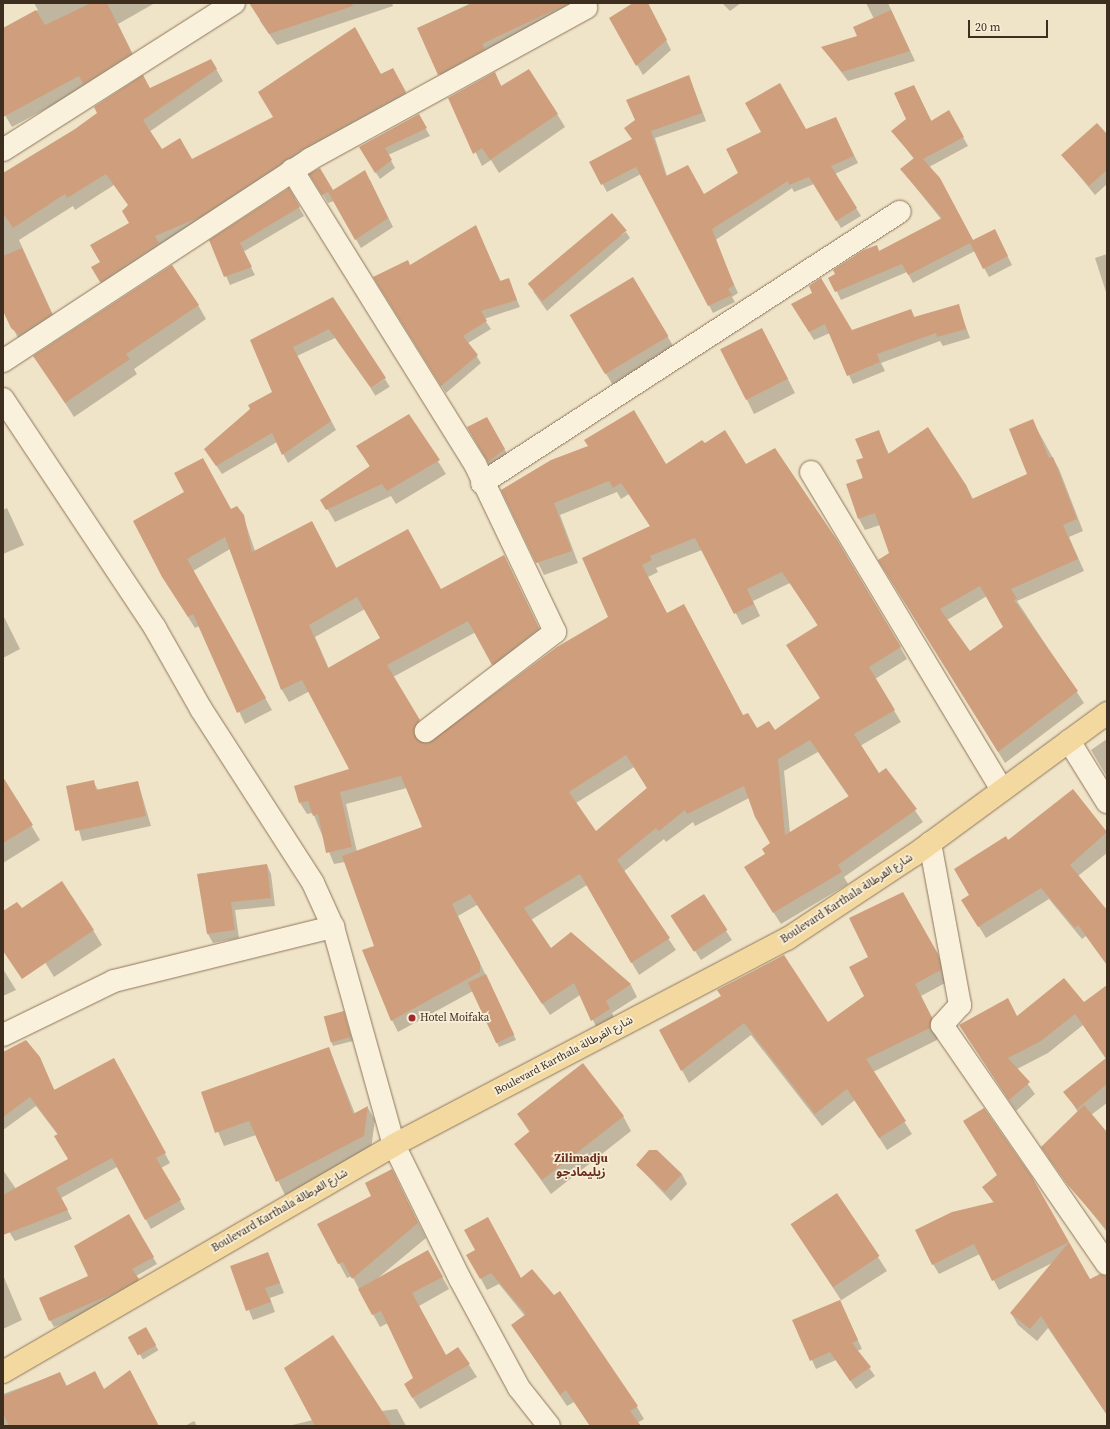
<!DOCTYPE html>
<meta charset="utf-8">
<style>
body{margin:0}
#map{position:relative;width:1110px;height:1429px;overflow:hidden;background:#f0e4c8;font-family:"Source Serif 4","Noto Sans Arabic",serif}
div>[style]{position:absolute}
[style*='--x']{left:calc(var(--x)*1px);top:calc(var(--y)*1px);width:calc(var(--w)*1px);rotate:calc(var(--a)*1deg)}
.shadow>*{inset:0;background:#0003;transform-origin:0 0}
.building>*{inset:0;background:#cf9f7d;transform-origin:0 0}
.roads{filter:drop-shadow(0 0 1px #8d765c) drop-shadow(0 0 1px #8d765c)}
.minor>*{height:22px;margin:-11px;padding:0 11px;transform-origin:11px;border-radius:11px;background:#faf1dc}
.major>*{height:22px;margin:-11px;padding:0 11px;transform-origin:11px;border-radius:11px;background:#f3d9a0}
.dots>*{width:11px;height:11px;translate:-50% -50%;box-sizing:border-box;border:2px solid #f7eed8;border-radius:50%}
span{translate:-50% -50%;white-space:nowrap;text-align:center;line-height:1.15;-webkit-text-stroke:3.5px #f7eed8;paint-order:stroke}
.street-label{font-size:11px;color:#3d2e20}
.poi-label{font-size:11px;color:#3d2e20}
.left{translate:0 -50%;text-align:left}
.neighbourhood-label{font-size:12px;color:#6b2e1e;font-weight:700}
.frame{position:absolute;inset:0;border:4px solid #3d2e20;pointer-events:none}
.scale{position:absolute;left:968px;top:20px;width:80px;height:18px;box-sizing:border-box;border:2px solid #3d2e20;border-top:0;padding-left:5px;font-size:12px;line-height:14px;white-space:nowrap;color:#3d2e20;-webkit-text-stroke:3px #f7eed8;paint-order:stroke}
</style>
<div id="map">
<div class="shadow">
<div style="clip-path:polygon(34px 3px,155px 3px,118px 24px,138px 65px,86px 87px,12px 127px,3px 112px,3px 29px,38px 10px)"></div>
<div style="clip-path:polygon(261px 3px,392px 3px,393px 6px,277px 45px,260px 21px)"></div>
<div style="clip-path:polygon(471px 3px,606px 3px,585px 6px,444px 83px,418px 28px)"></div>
<div style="clip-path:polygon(635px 3px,647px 3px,671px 50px,643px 75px,610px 18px)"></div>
<div style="clip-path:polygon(722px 3px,741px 3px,730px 11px)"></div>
<div style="clip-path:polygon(866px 3px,888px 3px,915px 61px,848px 81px,822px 47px,859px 36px,874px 19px)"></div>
<div style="clip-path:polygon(211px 60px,223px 81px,149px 132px,162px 150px,192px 160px,392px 69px,412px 104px,107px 294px,93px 268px,101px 263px,130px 224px,129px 206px,114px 185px,75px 210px,73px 206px,19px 240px,58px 326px,19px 340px,3px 308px,3px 177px,150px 89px)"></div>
<div style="clip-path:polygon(494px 73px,502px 87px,557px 114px,565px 127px,499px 173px,491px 160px,482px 166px,450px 98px)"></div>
<div style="clip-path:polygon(689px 76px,706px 121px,655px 138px,667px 176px,704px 195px,805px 130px,836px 118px,858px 163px,835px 174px,861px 216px,841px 228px,814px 184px,794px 192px,792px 188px,714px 241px,738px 293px,732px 297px,735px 302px,713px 313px,641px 174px,607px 192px,590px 162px,633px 140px,637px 120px)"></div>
<div style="clip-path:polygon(914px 86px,932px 122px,949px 112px,968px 146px,929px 167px,973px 241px,999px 239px,1012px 265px,989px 277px,975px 251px,913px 283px,907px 272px,841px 300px,830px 278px,876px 246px,880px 252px,941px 219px,901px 169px,914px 159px,893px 131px,907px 119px)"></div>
<div style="clip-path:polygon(418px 115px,430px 136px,388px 155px,395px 168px,380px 179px,364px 154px)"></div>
<div style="clip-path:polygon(1107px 135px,1107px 184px,1095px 195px,1062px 155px)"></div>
<div style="clip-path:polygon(370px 180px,393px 227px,361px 248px,334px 201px,328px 203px,316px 183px,332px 191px)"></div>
<div style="clip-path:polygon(288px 189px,304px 216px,243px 252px,255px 275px,230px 285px,211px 241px)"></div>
<div style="clip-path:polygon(476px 227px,501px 282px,508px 279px,520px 307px,484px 319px,491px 329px,468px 343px,481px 363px,446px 393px,379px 285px)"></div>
<div style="clip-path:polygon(626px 232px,630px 238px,547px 311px,533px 291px)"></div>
<div style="clip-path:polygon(1107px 254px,1107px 295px,1095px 258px)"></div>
<div style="left:633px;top:279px;width:84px;height:72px;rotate:59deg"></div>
<div style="clip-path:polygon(813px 293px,851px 331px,911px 310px,915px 318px,958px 305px,970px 338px,943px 346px,940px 341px,881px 363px,885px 371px,853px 384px,830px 333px,814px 340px,797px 313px)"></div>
<div style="clip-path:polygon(333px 299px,384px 378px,370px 387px,335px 338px,297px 356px,336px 430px,288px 463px,277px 442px,222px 474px,211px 458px,273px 393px,251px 340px)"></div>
<div style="clip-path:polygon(198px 305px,206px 319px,134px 369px,137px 374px,74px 417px,35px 356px)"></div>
<div style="clip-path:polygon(770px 344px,795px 393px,754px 414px,722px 349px)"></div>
<div style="left:385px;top:379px;width:9px;height:17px;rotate:58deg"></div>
<div style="clip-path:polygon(409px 415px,446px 474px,396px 504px,391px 496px,335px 522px,322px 500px,370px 467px,357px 446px)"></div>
<div style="left:487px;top:419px;width:46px;height:21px;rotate:60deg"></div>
<div style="clip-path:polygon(evenodd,1032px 420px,1059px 469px,1083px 531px,1069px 537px,1084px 571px,1017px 601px,1084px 703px,1005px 763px,886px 572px,890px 554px,880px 525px,865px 530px,859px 519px,864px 458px,878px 431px,889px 454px,966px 485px,973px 499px,1028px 474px,1032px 420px,987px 596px,1005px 627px,969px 652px,947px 620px,987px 596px)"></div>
<div style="clip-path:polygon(evenodd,704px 445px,746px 465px,900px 647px,907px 659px,875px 679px,901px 722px,860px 746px,878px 775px,886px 769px,923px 822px,844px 877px,848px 884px,781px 924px,752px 879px,772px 844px,749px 798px,695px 826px,693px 822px,666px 842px,664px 839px,623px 872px,676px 950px,639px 975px,587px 885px,531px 920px,551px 950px,571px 933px,631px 985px,637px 997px,612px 1013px,616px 1021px,599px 1032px,580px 995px,550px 1015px,477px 905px,458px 916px,516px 1040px,499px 1047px,473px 991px,398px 1032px,392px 1020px,375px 946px,345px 862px,334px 864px,313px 813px,307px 814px,300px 803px,351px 769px,310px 691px,289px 702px,282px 690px,230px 549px,193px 571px,272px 710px,245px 724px,199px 626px,195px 628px,163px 577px,231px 510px,243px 516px,255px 551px,312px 522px,337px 569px,441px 591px,504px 556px,545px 641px,499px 676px,476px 632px,393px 677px,426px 733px,421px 739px,428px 744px,609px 617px,650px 526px,629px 494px,621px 499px,617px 492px,560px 515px,578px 563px,544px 575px,502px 490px,666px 465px,704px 445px,702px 550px,742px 625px,760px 616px,753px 601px,790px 583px,818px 626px,821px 698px,774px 731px,756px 730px,743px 716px,667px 614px,648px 577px,658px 572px,656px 568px,702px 550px,704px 445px,365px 609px,381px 639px,329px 669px,315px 637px,365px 609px,704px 445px,818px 752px,849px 797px,790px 833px,784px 771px,818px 752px,704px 445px,634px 767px,647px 788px,596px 833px,576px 803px,634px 767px,704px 445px,407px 788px,424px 828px,357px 852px,346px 804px,407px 788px)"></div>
<div style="clip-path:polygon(7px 508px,24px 545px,3px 554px,3px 510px)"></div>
<div style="clip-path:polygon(3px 615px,20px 649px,3px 658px)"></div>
<div style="clip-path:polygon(1107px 739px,1107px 777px,1091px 750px)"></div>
<div style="clip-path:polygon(3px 779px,40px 840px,3px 863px)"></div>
<div style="clip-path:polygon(93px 781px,98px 790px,138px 782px,151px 826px,82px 841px,67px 787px)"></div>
<div style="clip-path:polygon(1073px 791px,1107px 834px,1107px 853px,1078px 876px,1107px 912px,1107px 965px,1086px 936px,1082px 939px,1049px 899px,986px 938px,970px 912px,970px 895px,1008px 841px)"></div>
<div style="clip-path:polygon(267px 865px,271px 874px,275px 906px,235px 910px,239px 938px,213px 943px,208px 934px,198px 874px)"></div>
<div style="clip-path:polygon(903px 893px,945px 968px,947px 982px,921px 996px,939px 1031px,937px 1040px,873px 1072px,912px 1134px,887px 1150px,855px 1100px,822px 1126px,751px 1035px,689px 1083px,660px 1030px,722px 997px,828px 1024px,866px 997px,869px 957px)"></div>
<div style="clip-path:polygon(678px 925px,726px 931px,732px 940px,701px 960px)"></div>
<div style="clip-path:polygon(24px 928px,93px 930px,102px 945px,54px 977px)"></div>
<div style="clip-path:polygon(3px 969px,16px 990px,3px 996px)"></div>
<div style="clip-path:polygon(1107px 987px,1107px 1103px,1091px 1115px,1107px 1134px,1107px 1232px,1049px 1159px,1078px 1112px,1065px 1092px,1106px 1059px,1083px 1025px,1048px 1053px,1017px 1069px,1035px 1094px,1016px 1111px,967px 1037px,1017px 1017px,1084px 1003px)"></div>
<div style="clip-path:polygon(343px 1013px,353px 1041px,333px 1046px,331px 1041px)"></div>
<div style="clip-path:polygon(329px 1048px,355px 1114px,368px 1108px,375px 1120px,371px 1149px,285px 1195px,256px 1135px,224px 1146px,202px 1093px)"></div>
<div style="clip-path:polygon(3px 1054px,39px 1057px,55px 1091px,119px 1068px,170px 1163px,161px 1168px,185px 1209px,151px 1229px,117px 1167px,61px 1198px,72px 1219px,15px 1241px,3px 1222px,3px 1170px,16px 1189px,69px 1159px,58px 1135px,36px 1106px,3px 1130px)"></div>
<div style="clip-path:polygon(518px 1114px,623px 1116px,631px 1131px,551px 1194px,515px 1144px,530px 1133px)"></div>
<div style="clip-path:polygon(637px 1165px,682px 1174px,687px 1184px,671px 1201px)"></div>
<div style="clip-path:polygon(392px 1171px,426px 1238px,378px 1278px,435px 1264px,449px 1289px,419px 1306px,446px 1356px,458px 1348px,477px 1377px,420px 1409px,412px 1397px,414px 1378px,388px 1323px,380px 1327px,352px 1276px,347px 1278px,318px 1224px,373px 1196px)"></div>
<div style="clip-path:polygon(1031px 1178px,1090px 1280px,1107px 1278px,1107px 1415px,1048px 1328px,1037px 1341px,1018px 1325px,1011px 1313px,1054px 1262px,999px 1290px,980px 1254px,939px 1274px,933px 1264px,994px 1203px,983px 1188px)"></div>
<div style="clip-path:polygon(837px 1194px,887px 1271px,840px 1301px,862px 1349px,857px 1351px,875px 1376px,856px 1389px,836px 1360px,816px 1369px,794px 1320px,841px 1300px,791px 1224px)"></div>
<div style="clip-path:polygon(129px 1216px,157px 1264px,136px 1276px,142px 1286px,114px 1302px,54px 1327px,50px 1320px,90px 1276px)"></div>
<div style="clip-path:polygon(268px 1253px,284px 1293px,270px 1298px,275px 1312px,253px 1320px,231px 1267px)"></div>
<div style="clip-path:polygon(468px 1255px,554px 1296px,560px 1292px,637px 1407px,644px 1419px,637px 1423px,639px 1426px,590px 1426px,574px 1402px,567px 1406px,512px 1325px,525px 1316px,499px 1284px,487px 1290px)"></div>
<div style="clip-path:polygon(3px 1275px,22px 1320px,3px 1329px)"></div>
<div style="left:145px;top:1328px;width:26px;height:18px;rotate:59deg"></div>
<div style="clip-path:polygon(60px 1373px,67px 1386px,104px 1390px,158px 1426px,3px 1426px,3px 1394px)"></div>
<div style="clip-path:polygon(397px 1409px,406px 1426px,288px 1426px,313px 1420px)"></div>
<div style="clip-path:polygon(194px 1421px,197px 1426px,185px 1426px)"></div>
</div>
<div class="building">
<div style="clip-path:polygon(91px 3px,107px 3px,132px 53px,83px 84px,79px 76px,3px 117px,3px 28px,36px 10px,45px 25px)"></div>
<div style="clip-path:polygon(249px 3px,352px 3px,353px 6px,269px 34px)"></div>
<div style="clip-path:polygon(473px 3px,569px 3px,482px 44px,485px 49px,438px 75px,417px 28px)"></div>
<div style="clip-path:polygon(633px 3px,648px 3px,667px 40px,636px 66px,609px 18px)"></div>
<div style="clip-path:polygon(891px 10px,910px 51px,842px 72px,821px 47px,857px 36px,853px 27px)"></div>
<div style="clip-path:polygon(355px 27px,381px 74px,393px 68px,406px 92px,304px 148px,200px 217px,155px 236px,159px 243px,100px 282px,91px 267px,100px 262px,90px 245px,129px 223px,122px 211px,128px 205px,106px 174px,67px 198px,65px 194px,13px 228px,3px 213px,3px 173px,75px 129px,97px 113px,94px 107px,143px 75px,150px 88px,211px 59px,217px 69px,143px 120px,162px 149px,180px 138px,192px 159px,273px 117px,258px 92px)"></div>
<div style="clip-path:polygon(529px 69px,558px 114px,490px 160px,482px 148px,473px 154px,448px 98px,495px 72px,501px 86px)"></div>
<div style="clip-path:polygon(689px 75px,702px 113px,651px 131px,666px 176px,688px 165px,704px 194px,738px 173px,726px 149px,761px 132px,745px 103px,780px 83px,806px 129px,836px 117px,854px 156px,831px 166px,857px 208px,836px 221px,809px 177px,789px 185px,788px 181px,712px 229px,734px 285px,728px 289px,732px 295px,708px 306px,636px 167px,601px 185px,589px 162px,632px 139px,624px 128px,635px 120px,626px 100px)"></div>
<div style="clip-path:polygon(914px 85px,931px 121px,949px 110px,964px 137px,923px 159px,940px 178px,973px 240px,995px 229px,1008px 256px,983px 269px,970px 243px,908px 275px,902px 264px,835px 292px,828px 278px,835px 274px,833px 270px,864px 250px,877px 245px,879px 251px,942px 218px,900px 169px,914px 158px,891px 131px,906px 119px,894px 93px)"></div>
<div style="clip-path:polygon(419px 114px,427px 128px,385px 148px,392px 160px,375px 173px,359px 147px)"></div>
<div style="clip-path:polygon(1097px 123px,1107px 134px,1107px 170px,1089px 186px,1061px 155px)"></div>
<div style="clip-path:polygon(320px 168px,333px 190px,365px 170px,388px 218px,355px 240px,328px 192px,322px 195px,309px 174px)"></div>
<div style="clip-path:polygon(289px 188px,300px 207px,240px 243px,252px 267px,224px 277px,209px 240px)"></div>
<div style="left:612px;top:213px;width:23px;height:110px;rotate:50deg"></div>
<div style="clip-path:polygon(476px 225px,500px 281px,509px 278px,517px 300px,481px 311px,487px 321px,463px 336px,478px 355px,441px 386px,373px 277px,408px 260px,410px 265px)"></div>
<div style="clip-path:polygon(22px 248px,52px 314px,19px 335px,11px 328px,3px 311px,3px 256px)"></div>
<div style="clip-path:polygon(172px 265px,199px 305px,126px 354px,130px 359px,65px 403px,33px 356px)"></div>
<div style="left:633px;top:277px;width:69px;height:74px;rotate:59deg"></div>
<div style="clip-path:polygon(821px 278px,852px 330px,911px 309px,914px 317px,959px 304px,966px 329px,937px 337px,936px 333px,877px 354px,880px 362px,847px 376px,825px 324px,809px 332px,791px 304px,812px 293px,809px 286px)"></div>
<div style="clip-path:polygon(333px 297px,386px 378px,371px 388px,329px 329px,293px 347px,331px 421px,282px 455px,272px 433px,216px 466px,204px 449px,250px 409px,248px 405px,272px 392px,250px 340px)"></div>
<div style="left:762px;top:328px;width:57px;height:47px;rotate:63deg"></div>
<div style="clip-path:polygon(evenodd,634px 410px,666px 464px,702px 440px,705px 443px,725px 430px,746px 464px,775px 448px,837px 540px,901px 647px,869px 667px,895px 710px,854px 734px,879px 773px,886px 768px,917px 809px,838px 865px,842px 872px,773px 913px,744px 867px,765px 854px,762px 849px,770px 843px,755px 817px,744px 786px,687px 814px,685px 810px,659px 831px,656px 828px,617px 860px,670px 938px,631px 963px,580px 874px,524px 908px,551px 948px,571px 932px,631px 984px,606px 1001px,610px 1009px,591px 1021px,574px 983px,542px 1004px,470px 894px,452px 904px,480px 963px,480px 972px,391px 1021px,362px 950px,374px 946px,342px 856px,422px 827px,401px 776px,340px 792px,352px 847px,326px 853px,318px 814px,313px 816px,308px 801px,299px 803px,294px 786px,349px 769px,302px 680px,281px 690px,225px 537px,187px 559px,266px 698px,237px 713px,193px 614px,188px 617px,162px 577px,133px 521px,184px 492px,174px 473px,203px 458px,231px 509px,237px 506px,244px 515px,252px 552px,312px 521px,336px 568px,408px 529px,441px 589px,504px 555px,539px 628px,492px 665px,468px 621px,387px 665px,420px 720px,414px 727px,416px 738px,428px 743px,557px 647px,608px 617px,582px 558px,650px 526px,621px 483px,613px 488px,609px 481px,554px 503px,572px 551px,536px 563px,501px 490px,551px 460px,588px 446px,584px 440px,634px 410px,695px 538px,734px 614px,754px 604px,747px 589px,782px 572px,818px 625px,786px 645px,820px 698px,775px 730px,769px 721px,757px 728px,748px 713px,743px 715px,684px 604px,667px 613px,642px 565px,652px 560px,650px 556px,695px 538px,634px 410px,357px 597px,380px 638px,328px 668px,309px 625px,357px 597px,634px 410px,810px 740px,849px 796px,785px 835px,778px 759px,810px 740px,634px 410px,626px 755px,647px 788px,596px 831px,569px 792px,626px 755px)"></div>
<div style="clip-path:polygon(409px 414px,440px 460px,387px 491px,382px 484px,326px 510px,320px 500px,370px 466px,356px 446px)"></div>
<div style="clip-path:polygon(487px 417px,505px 449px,488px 462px,467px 427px)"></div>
<div style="clip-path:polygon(evenodd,1033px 419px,1049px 458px,1053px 457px,1077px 519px,1063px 525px,1078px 559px,1011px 589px,1017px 599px,1014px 600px,1078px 691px,998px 752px,878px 560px,889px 553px,875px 513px,858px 519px,846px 484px,863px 478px,856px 460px,863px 458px,855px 439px,879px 430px,888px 454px,928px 427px,966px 485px,972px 499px,1027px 474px,1009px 429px,1033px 419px,980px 586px,1003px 627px,970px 651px,940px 609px,980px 586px)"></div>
<div style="clip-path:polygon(3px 777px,33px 825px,3px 843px)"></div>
<div style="clip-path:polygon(94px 780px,96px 790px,138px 781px,146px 816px,75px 831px,66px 786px)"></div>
<div style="clip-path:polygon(1073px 789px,1107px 832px,1070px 865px,1107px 910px,1107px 965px,1078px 925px,1075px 928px,1041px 888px,978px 927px,961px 900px,969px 895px,954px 869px,1006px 836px,1008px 840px)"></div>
<div style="clip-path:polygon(267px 864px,271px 898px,231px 902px,235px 930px,207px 934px,197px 874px)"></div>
<div style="clip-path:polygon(62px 881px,94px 930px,22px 979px,3px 951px,3px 911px,17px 902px,22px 908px)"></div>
<div style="clip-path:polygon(903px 892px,938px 954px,941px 970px,915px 984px,932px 1018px,930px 1028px,866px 1059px,906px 1121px,879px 1138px,847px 1089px,815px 1114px,744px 1023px,681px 1071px,659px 1030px,721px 996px,717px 990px,784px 955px,828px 1022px,864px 996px,849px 967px,868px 957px,849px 918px)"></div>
<div style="left:704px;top:894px;width:43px;height:40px;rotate:57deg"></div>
<div style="left:486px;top:974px;width:67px;height:20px;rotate:65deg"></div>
<div style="clip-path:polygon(1064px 978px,1084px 1002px,1107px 985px,1107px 1084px,1077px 1109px,1063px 1092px,1106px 1058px,1075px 1014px,1041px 1041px,1008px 1058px,1030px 1082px,1009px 1100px,959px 1025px,1008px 998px,1017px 1016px)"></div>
<div style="left:344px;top:1011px;width:27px;height:21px;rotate:75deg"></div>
<div style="clip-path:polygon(26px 1040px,40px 1057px,54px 1090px,114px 1058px,166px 1153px,156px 1158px,181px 1200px,145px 1220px,112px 1158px,56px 1188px,68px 1210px,3px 1235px,3px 1195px,68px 1159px,54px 1136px,58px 1134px,30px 1097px,3px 1117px,3px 1052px)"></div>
<div style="clip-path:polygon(329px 1047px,353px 1114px,368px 1106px,364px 1136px,276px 1182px,249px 1121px,215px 1133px,201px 1092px)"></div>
<div style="clip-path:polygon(583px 1063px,624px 1116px,542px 1180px,514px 1144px,530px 1131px,517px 1114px)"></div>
<div style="clip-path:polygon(1084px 1105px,1107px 1132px,1107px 1230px,1067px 1184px,1041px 1147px)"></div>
<div style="clip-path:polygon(984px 1108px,1032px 1177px,1069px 1242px,992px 1281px,974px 1244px,932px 1265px,915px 1230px,952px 1212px,994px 1202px,982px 1187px,997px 1175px,963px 1121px)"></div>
<div style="clip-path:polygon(649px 1150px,657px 1150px,682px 1174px,665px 1192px,636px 1165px)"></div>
<div style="clip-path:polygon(392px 1169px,418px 1223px,352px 1279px,343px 1262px,338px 1264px,317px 1224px,371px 1196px,365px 1183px)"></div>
<div style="left:837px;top:1193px;width:76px;height:56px;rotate:56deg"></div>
<div style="clip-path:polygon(129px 1214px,154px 1257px,132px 1269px,139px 1279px,110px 1295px,49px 1321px,39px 1298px,88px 1276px,74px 1246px)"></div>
<div style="clip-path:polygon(488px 1217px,521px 1278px,532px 1269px,554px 1295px,560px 1291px,638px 1406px,630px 1411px,641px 1426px,590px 1426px,566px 1390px,560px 1395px,511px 1325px,526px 1314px,491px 1273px,480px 1279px,466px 1255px,475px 1250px,464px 1230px)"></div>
<div style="clip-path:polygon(1069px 1242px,1090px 1279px,1100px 1274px,1107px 1276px,1107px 1415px,1041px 1316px,1030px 1329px,1010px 1313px)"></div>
<div style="clip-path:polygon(428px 1250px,443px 1277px,412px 1293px,446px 1355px,458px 1347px,470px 1364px,412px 1398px,404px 1384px,413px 1378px,381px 1311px,372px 1315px,358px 1289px)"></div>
<div style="clip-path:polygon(268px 1252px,280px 1283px,265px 1288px,271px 1302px,246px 1311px,230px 1266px)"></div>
<div style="clip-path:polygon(840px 1300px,858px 1340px,852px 1343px,871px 1367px,850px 1381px,830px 1352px,810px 1361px,792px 1320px)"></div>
<div style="left:146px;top:1327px;width:21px;height:21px;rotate:61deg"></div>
<div style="clip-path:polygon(333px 1335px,392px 1426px,315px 1426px,284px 1368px)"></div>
<div style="clip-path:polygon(130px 1370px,159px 1426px,9px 1426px,3px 1413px,3px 1396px,60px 1372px,66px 1386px,95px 1371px,104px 1389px)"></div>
</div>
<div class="roads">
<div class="minor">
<div style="--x:3;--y:150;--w:274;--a:-32.5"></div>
<div style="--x:292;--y:170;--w:346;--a:58.1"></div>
<div style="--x:475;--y:464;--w:186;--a:64.5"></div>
<div style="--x:555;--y:632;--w:163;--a:142.5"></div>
<div style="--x:3;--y:361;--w:367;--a:-33.3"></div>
<div style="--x:310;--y:159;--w:315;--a:-28.7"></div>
<div style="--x:3;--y:399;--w:275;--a:56.4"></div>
<div style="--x:155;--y:628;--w:93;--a:60.4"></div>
<div style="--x:201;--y:709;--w:207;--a:57.2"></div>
<div style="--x:313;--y:883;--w:48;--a:65.6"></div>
<div style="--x:333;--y:927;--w:226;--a:74.4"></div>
<div style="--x:394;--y:1145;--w:149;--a:63.8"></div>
<div style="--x:460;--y:1279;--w:124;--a:61.6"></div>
<div style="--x:519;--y:1388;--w:48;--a:51.7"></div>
<div style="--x:811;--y:472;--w:371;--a:59"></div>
<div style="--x:482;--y:483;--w:498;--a:-33"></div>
<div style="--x:1069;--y:741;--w:72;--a:58.1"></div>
<div style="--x:930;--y:843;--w:165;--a:79.5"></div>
<div style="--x:960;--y:1005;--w:27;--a:132"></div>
<div style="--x:942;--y:1025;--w:290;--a:55.4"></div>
<div style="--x:3;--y:1035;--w:123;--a:-25.9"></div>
<div style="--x:114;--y:981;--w:226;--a:-13.9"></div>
</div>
<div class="major">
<div style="--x:3;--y:1372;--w:452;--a:-30.1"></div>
<div style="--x:394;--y:1145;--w:444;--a:-27.7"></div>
<div style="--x:787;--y:939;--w:152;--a:-33.5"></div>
<div style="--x:914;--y:855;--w:240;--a:-36.3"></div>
</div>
</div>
<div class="dots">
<div style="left:412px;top:1018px;background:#9e2a2b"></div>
</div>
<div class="street-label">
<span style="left:847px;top:899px;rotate:-33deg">Boulevard Karthala شارع القرطالة</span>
<span style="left:564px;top:1056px;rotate:-28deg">Boulevard Karthala شارع القرطالة</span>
<span style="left:280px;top:1211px;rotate:-30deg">Boulevard Karthala شارع القرطالة</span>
</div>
<div class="poi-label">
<span class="left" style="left:420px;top:1018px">Hotel Moifaka</span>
</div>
<div class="neighbourhood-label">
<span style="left:581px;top:1166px">Zilimadju<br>زيليمادجو</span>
</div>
<div class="frame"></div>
<div class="scale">20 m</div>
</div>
